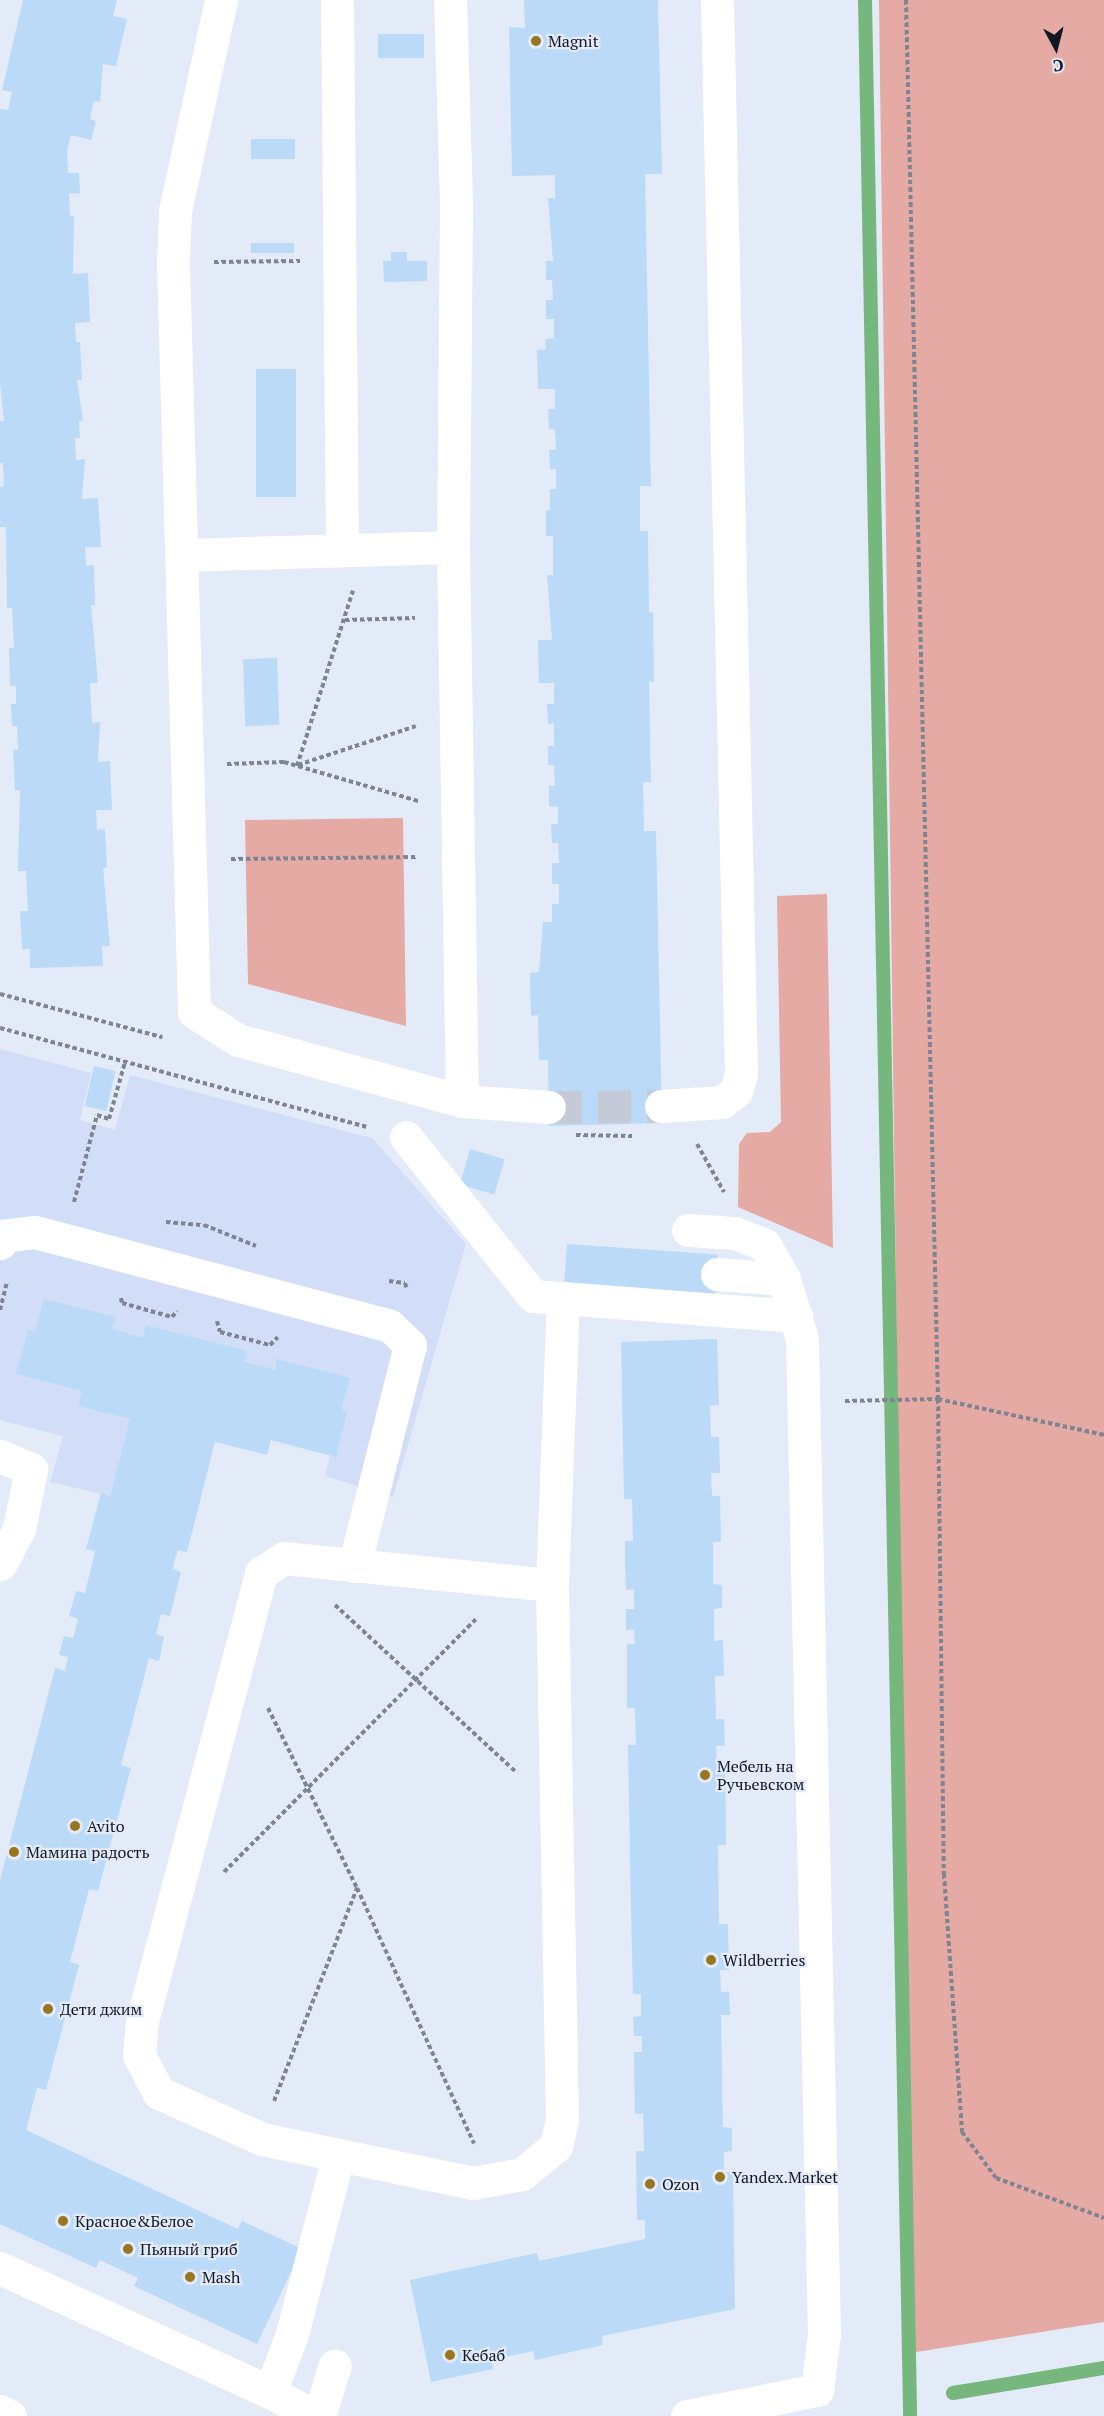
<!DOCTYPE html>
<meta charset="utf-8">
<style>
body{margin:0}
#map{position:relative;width:1104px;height:2416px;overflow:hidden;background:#e3eaf8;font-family:"PT Serif",serif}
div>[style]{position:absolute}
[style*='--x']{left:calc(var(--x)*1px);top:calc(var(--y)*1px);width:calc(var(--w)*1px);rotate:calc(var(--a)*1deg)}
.built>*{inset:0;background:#d2def7}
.green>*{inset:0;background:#e4aaa3}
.stream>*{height:14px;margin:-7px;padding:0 7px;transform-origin:7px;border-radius:7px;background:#76b77d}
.building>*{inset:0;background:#bbdaf7;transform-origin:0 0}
.minor-tunnel>*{height:33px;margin-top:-16.5px;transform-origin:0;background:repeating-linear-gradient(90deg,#c4cad8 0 33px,transparent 0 49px)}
.path>*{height:4px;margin-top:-2px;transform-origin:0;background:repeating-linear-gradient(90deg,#7e8491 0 4.5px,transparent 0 7.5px)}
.minor>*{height:33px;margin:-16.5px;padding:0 16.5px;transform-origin:16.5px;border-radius:16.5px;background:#fff}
.dots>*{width:16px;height:16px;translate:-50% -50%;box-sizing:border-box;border:3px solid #e3eaf8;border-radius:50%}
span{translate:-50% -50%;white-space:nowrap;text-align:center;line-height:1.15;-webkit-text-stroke:4.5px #e3eaf8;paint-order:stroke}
.poi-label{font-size:16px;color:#121723}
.left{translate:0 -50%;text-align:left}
.north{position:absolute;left:1026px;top:18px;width:60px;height:60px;-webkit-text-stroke:4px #e3eaf8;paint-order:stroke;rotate:173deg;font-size:16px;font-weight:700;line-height:24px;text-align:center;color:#121723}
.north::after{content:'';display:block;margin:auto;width:21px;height:27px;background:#121723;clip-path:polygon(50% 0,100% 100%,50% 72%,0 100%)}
</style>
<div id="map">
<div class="built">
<div style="clip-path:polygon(0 1049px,91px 1073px,80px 1120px,115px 1130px,130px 1075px,372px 1138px,466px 1244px,393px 1497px,325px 1476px,330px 1455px,271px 1440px,130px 1420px,110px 1496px,50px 1482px,63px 1436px,0 1420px)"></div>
</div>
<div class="green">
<div style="clip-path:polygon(879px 0,1104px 0,1104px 2322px,910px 2353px)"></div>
<div style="clip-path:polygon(403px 818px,406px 1026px,248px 984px,245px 820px)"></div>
<div style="clip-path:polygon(827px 894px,833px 1248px,738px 1207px,739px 1144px,747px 1133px,770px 1132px,781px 1122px,777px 896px)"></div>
</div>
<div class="stream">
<div style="--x:865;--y:0;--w:2416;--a:88.93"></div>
<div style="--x:953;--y:2393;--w:153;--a:-9.4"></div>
</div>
<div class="building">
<div style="clip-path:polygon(23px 0,117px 0,113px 16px,127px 19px,116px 66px,103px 64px,100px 102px,94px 101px,90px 119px,96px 121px,91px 140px,71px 135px,67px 150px,68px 173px,79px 173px,80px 193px,69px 194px,70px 216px,74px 216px,73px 274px,88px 273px,90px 322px,75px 323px,76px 342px,80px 342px,82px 380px,77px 380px,83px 421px,79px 421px,80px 438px,75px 438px,76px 460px,85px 459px,82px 499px,98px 498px,101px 547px,85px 547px,86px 566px,94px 565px,95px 605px,91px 605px,98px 683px,90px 683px,92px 723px,100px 722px,98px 762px,110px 761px,112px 810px,96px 810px,97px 830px,105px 829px,107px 867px,103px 868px,110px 946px,102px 946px,103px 966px,30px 968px,30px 949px,22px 949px,20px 911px,28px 911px,26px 871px,18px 871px,20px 790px,15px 790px,13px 750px,18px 749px,17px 726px,12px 726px,11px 704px,16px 704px,16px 686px,10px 686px,9px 648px,14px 648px,12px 608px,7px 608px,6px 527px,0 527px,0 487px,4px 486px,3px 463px,0 463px,0 421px,4px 421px,0 383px,0 109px,8px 110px,12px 92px,2px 90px)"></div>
<div style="clip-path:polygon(524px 0,658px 0,662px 174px,645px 174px,651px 486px,640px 486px,640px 531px,648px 531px,649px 613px,653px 612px,654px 682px,649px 681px,651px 782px,643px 782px,644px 831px,656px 831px,662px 1123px,549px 1126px,548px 1060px,539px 1060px,538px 1015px,531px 1016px,530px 973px,539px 972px,543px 922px,552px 922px,552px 904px,559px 904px,559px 884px,552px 884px,552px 863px,559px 863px,558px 843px,552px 843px,551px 824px,558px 824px,558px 807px,549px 806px,549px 786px,555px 786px,554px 765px,548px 765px,548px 746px,554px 746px,554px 723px,548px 724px,547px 704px,554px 704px,554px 683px,539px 683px,538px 640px,552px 640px,547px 575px,553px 575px,553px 536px,546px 536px,546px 510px,550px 510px,550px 489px,556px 489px,556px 469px,550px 469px,549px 450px,556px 450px,555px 429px,549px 429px,548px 409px,555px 409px,555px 389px,538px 389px,537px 350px,546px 349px,545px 339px,554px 338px,554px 319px,546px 319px,546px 300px,553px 300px,552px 280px,546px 280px,546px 261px,553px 261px,548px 198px,555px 198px,555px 175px,512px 176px,509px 27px,525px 28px)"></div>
<div style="left:378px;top:34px;width:46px;height:24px"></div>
<div style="left:251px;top:139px;width:44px;height:20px"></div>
<div style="left:294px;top:243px;width:10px;height:43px;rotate:90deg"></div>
<div style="clip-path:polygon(391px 252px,407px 252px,407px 261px,427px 261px,427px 281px,384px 282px,383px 261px,391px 261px)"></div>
<div style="left:256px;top:369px;width:40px;height:128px"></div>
<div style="left:277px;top:658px;width:67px;height:34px;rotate:88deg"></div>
<div style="left:94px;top:1066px;width:22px;height:41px;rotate:13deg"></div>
<div style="left:470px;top:1149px;width:36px;height:37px;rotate:16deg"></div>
<div style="left:567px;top:1244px;width:151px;height:40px;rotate:4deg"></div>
<div style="clip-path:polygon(44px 1299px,116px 1317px,112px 1329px,143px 1338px,146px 1325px,247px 1351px,244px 1362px,275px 1370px,277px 1359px,350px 1378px,341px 1410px,347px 1412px,336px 1457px,271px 1440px,267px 1455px,215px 1442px,187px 1552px,178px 1550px,175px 1559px,173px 1569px,181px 1572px,170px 1616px,161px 1614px,156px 1634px,164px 1637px,159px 1661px,149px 1658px,121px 1765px,131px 1768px,98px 1891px,89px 1889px,70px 1962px,79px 1965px,46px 2090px,37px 2088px,26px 2130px,238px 2229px,242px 2221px,302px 2249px,257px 2344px,134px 2286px,138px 2278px,100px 2260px,96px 2268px,0 2224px,0 1880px,55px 1668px,65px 1671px,68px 1657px,59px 1655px,64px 1636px,73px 1638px,78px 1619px,69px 1616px,76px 1591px,85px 1593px,95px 1551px,86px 1549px,101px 1493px,110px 1496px,130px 1419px,78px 1406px,82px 1391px,16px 1374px,28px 1330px,35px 1331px)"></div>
<div style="clip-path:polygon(717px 1339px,719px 1405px,710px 1406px,711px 1437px,719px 1437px,720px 1473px,711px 1473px,712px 1496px,720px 1496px,721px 1542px,713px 1542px,713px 1584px,722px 1585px,722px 1608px,714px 1609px,714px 1641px,723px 1640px,724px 1676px,715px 1676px,716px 1719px,724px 1719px,725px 1746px,716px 1746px,717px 1766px,725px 1766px,726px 1845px,718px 1845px,719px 1924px,728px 1924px,729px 1970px,720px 1970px,721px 1992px,729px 1992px,730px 2015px,721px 2015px,723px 2127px,732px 2128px,732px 2151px,724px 2152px,724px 2172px,733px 2172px,735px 2309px,602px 2336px,603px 2345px,535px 2360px,533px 2351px,491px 2360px,493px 2369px,431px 2382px,410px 2280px,537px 2253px,539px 2261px,645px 2239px,645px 2220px,637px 2220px,636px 2151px,644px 2151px,643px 2114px,635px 2114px,634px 2052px,642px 2052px,642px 2036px,634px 2036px,633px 2017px,641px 2016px,641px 1994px,633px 1994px,631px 1912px,628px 1745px,636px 1745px,635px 1708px,627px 1708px,627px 1644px,635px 1644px,634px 1630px,626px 1630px,626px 1609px,634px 1609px,634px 1589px,626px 1590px,625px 1565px,625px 1541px,633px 1541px,632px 1499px,624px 1499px,621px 1342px)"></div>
</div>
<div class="minor-tunnel">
<div style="--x:549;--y:1107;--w:112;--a:-0.5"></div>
</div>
<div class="path">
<div style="--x:906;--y:0;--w:1399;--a:88.69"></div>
<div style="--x:938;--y:1399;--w:475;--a:89.3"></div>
<div style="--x:944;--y:1874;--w:259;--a:86"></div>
<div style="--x:962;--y:2132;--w:57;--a:53.5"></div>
<div style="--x:996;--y:2178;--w:115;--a:20.3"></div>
<div style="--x:214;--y:262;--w:86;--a:-0.7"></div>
<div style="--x:345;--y:620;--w:70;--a:-1.6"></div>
<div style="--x:227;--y:764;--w:57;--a:-2"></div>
<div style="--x:284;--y:762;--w:140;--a:16.2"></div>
<div style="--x:298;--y:765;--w:124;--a:-18.3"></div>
<div style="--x:297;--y:766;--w:184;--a:-72.3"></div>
<div style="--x:231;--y:859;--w:187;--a:-0.6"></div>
<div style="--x:0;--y:994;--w:168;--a:14.9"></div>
<div style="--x:0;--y:1028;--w:380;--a:15.1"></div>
<div style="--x:576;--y:1135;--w:56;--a:1"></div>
<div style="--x:697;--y:1144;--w:55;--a:60.6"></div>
<div style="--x:74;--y:1202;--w:90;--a:-75.2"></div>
<div style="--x:97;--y:1115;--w:13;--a:18"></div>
<div style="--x:109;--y:1119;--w:59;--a:-74.3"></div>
<div style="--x:166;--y:1222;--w:38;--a:5"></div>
<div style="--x:204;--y:1225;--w:56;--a:22"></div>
<div style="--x:389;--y:1281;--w:16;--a:7"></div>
<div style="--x:405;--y:1283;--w:6;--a:72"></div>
<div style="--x:121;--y:1298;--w:5;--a:79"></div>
<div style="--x:122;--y:1303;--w:52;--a:15.6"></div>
<div style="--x:172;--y:1317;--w:8;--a:-50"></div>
<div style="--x:0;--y:1310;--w:29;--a:-76"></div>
<div style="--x:217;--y:1321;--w:11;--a:75"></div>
<div style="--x:220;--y:1332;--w:52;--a:14.6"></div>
<div style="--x:270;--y:1345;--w:11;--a:-45"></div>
<div style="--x:845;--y:1401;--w:93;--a:-1.2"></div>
<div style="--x:938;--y:1399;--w:170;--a:12.2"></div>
<div style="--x:335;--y:1605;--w:245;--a:42.7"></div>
<div style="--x:268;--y:1708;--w:201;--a:63.7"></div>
<div style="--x:357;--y:1888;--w:281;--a:65.4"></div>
<div style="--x:224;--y:1872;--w:359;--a:-45.1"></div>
<div style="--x:274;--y:2101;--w:229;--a:-68.7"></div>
</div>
<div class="minor">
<div style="--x:221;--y:0;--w:216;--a:102.3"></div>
<div style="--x:175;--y:211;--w:52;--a:92.2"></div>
<div style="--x:173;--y:263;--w:749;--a:88.39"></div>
<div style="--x:194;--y:1012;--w:52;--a:32.5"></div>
<div style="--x:238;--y:1040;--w:232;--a:15.2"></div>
<div style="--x:462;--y:1101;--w:87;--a:3.9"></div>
<div style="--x:337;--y:0;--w:550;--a:89.48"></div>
<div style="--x:450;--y:0;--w:206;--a:88.3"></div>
<div style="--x:456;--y:206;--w:341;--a:90.5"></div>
<div style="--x:453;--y:547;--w:554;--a:89.07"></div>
<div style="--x:182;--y:555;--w:271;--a:-1.7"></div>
<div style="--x:661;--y:1106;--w:61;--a:-3.8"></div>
<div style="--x:722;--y:1102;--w:18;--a:-38"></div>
<div style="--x:736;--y:1091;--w:18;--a:-74"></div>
<div style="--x:741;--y:1074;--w:1074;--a:-91.28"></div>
<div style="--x:406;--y:1137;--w:203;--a:51.4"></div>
<div style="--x:533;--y:1296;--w:30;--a:4"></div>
<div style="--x:563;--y:1298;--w:287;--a:92.2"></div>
<div style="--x:552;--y:1585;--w:535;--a:88.93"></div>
<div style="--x:562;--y:2120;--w:27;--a:103"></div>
<div style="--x:556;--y:2146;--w:44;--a:140.5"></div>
<div style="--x:522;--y:2174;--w:50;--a:169.6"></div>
<div style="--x:473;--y:2183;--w:216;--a:-168.2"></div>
<div style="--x:262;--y:2139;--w:113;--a:-155.9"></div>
<div style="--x:159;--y:2093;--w:43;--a:-117.8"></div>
<div style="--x:139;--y:2055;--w:34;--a:-85"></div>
<div style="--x:142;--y:2021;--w:464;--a:-75.1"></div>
<div style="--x:261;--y:1573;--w:27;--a:-33"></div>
<div style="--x:284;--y:1558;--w:269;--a:5.8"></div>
<div style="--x:0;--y:1243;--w:7;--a:-74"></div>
<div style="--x:2;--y:1236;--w:33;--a:-7"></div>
<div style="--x:35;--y:1232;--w:367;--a:14.8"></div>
<div style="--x:390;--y:1326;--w:28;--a:44"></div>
<div style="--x:410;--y:1345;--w:228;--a:104.2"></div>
<div style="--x:717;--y:1274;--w:67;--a:4.3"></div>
<div style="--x:563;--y:1298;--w:234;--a:4.4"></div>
<div style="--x:0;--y:1456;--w:34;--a:23"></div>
<div style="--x:31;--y:1469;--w:61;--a:101.3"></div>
<div style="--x:19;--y:1529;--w:40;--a:118"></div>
<div style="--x:0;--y:2268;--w:297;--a:24.7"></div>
<div style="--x:270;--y:2392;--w:50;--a:28.6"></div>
<div style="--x:270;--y:2392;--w:62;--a:-69.2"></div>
<div style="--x:292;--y:2334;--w:184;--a:-75.5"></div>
<div style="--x:0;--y:2411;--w:11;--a:27"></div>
<div style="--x:319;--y:2416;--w:53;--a:-72.6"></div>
<div style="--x:687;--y:2416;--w:133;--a:-11.3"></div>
<div style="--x:817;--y:2390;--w:56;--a:-82.9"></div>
<div style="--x:824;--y:2334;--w:995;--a:-91.27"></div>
<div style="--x:802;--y:1339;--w:63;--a:-106.7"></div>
<div style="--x:784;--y:1279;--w:39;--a:-119"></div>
<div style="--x:765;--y:1245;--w:32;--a:-158"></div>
<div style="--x:735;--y:1233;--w:47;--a:-176.3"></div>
</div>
<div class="dots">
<div style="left:536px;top:41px;background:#97761f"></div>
<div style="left:705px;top:1775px;background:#97761f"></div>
<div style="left:75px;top:1826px;background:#97761f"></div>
<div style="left:14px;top:1852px;background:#97761f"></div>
<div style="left:711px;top:1960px;background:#97761f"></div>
<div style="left:48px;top:2009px;background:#97761f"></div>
<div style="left:720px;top:2177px;background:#97761f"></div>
<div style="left:650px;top:2184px;background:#97761f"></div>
<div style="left:63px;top:2221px;background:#97761f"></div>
<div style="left:128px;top:2249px;background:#97761f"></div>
<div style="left:190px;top:2277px;background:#97761f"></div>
<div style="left:450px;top:2355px;background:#97761f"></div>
</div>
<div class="poi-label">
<span class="left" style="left:548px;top:41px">Magnit</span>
<span class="left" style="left:717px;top:1775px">Мебель на<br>Ручьевском</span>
<span class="left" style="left:87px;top:1826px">Avito</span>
<span class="left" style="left:26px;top:1852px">Мамина радость</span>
<span class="left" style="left:723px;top:1960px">Wildberries</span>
<span class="left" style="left:60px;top:2009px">Дети джим</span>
<span class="left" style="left:732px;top:2177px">Yandex.Market</span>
<span class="left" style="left:662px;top:2184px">Ozon</span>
<span class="left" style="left:75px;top:2221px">Красное&amp;Белое</span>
<span class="left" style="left:140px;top:2249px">Пьяный гриб</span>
<span class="left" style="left:202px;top:2277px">Mash</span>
<span class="left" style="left:462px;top:2355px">Кебаб</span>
</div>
<div class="north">С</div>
</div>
